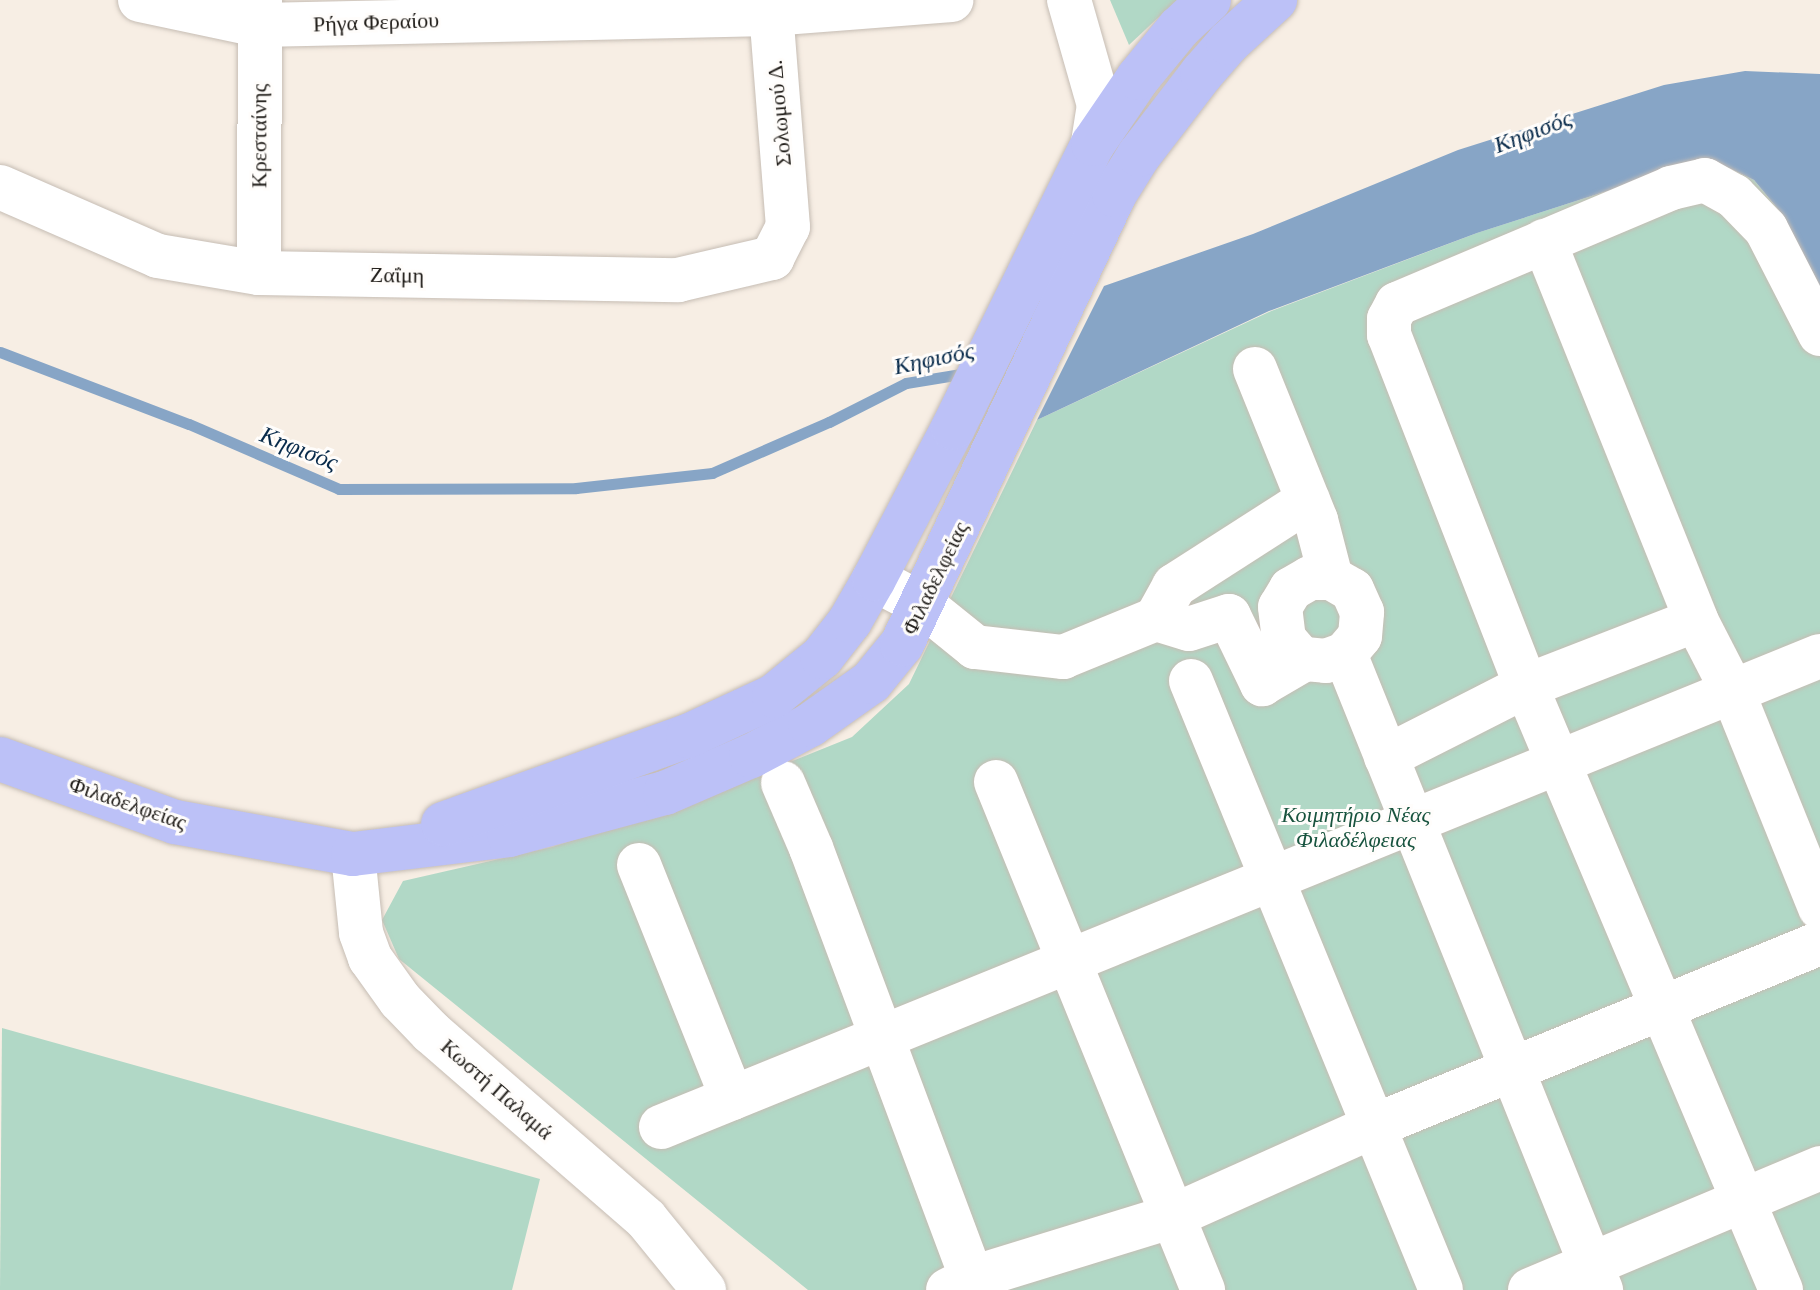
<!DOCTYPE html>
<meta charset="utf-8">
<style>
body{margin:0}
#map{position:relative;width:1820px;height:1290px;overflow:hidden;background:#f7eee4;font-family:"Times New Roman",serif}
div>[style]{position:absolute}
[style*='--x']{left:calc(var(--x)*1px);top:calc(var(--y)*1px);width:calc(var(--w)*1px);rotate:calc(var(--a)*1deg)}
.green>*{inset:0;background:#b1d8c6}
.water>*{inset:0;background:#87a5c6}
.stream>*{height:11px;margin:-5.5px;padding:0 5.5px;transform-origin:5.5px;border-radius:5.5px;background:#87a5c6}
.roads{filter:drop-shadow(0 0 2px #c6bdb4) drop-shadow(0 0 2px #c6bdb4)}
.minor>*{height:44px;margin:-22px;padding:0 22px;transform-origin:22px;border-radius:22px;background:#fff}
.major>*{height:44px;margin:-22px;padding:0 22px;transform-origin:22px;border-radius:22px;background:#bcc1f7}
span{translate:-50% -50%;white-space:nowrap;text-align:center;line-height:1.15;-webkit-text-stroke:6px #fffdfb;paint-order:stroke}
.street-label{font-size:22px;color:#201d19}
.park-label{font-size:22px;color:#18533e;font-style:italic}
.water-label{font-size:24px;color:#092b4b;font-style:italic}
</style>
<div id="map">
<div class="green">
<div style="clip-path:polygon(1110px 0,1177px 0,1129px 45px)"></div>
<div style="clip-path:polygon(1729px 168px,1754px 180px,1783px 215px,1820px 287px,1820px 1290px,808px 1290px,399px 959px,382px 920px,403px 881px,552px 847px,693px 801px,852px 737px,909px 684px,1037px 420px,1269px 312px,1477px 233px,1604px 192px,1688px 172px)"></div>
<div style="clip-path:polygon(2px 1028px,540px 1179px,512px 1290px,0 1290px)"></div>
</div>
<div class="water">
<div style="clip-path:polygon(1745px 71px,1820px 74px,1820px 287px,1783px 215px,1754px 180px,1729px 168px,1688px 172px,1604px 192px,1477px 233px,1269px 311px,1037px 420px,1104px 286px,1253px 234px,1458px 150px,1664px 85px)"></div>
</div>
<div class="stream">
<div style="--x:0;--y:352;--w:202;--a:20.9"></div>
<div style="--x:189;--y:424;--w:163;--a:23.4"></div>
<div style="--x:339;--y:489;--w:237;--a:-0.2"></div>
<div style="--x:576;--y:488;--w:137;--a:-6.3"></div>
<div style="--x:712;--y:473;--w:128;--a:-23.6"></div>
<div style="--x:829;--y:422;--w:86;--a:-26.9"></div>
<div style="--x:906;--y:383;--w:62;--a:-9.3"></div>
</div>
<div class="roads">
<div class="minor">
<div style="--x:140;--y:0;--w:122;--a:11.9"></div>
<div style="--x:259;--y:25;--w:511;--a:-1.23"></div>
<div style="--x:770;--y:14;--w:182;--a:-4.4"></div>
<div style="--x:1069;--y:0;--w:109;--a:74.1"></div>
<div style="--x:1099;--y:105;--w:39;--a:99"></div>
<div style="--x:0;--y:187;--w:172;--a:23.6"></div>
<div style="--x:158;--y:256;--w:102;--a:9.6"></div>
<div style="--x:259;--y:273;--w:419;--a:1"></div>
<div style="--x:678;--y:280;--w:97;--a:-13.2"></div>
<div style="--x:772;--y:258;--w:35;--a:-63"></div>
<div style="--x:788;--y:227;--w:228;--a:-94.5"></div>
<div style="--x:1544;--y:241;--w:408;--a:68.1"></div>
<div style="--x:1696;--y:620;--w:79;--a:62.8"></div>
<div style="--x:1732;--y:690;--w:235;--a:68"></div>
<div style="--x:259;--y:273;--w:273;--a:-89.8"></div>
<div style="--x:1255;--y:369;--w:163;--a:68"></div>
<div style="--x:1316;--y:520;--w:60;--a:75.5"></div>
<div style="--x:874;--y:579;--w:55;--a:28"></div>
<div style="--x:923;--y:605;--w:67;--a:38.9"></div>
<div style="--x:975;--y:647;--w:89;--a:6.5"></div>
<div style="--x:1063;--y:657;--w:100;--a:-22.2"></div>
<div style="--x:1156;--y:619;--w:34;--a:17"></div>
<div style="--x:1189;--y:629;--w:42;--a:-18"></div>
<div style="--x:1229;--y:616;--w:76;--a:64.1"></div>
<div style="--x:1262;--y:684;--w:50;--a:-30.2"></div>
<div style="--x:1305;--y:659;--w:21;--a:5"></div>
<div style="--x:1326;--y:661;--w:20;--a:-20"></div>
<div style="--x:1345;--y:654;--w:23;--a:-50"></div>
<div style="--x:1360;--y:636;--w:24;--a:-85"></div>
<div style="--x:1362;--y:612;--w:24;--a:-114"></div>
<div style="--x:1352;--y:590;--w:24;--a:-150"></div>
<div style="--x:1331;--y:578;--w:21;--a:180"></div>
<div style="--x:1310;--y:578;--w:22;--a:150"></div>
<div style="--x:1291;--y:589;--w:21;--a:121"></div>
<div style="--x:1280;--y:607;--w:32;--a:83"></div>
<div style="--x:1284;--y:639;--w:28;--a:49"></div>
<div style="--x:1156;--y:619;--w:38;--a:-61"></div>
<div style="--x:1174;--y:586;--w:159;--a:-32.7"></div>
<div style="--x:1345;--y:654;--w:686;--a:68.07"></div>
<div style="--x:1191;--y:681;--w:658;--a:67.68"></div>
<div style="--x:1386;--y:757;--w:157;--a:-26.9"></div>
<div style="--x:1526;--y:686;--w:182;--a:-21.2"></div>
<div style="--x:996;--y:782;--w:549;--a:67.83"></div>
<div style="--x:783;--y:783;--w:71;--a:66.7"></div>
<div style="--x:811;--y:848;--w:459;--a:69.5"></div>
<div style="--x:353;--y:854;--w:79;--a:84.2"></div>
<div style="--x:361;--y:933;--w:27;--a:70"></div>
<div style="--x:370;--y:958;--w:52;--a:54.5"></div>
<div style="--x:400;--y:1000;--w:45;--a:45.9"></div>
<div style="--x:431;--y:1032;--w:285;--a:41"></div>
<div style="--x:646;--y:1219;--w:92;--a:50.8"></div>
<div style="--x:639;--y:865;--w:251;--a:68.2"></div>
<div style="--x:661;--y:1127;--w:1251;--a:-22.12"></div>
<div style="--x:948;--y:1290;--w:27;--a:-27"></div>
<div style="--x:972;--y:1278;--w:210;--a:-17.1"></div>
<div style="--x:1173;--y:1216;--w:220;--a:-24.1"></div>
<div style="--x:1374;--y:1126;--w:482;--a:-22.3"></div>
<div style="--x:1530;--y:1290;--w:315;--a:-22.8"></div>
<div style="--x:1781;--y:1290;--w:656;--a:-112.89"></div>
<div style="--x:1526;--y:686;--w:377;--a:-111.3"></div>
<div style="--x:1389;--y:335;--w:16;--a:-90"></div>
<div style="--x:1389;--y:319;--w:17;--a:-62"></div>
<div style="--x:1397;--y:304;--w:298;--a:-22.9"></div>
<div style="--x:1671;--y:188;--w:35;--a:-13"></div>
<div style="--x:1705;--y:180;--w:33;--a:29"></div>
<div style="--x:1734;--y:196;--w:46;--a:45.9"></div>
<div style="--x:1766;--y:229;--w:118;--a:62.8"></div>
</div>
<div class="major">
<div style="--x:0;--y:759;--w:186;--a:19.8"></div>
<div style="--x:175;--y:822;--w:181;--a:10.2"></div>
<div style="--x:353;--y:854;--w:157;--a:-6.9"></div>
<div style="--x:509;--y:835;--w:162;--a:-15.1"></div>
<div style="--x:665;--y:793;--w:94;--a:-23.3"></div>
<div style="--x:751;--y:756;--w:67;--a:-27.7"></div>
<div style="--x:810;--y:725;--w:75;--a:-35.2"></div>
<div style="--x:871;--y:682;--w:49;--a:-50.8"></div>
<div style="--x:902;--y:644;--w:497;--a:-64.7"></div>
<div style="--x:1114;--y:195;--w:47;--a:-58"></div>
<div style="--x:1139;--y:155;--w:103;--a:-52.5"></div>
<div style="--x:1202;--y:73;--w:40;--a:-49"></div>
<div style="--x:1228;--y:43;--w:64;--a:-42.5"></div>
<div style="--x:443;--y:824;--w:260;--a:-19.8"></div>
<div style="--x:688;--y:736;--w:95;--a:-24.9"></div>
<div style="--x:774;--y:696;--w:62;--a:-39.1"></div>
<div style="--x:822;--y:657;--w:46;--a:-52.1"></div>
<div style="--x:850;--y:621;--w:48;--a:-60.3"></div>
<div style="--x:874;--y:579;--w:170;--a:-62.4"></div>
<div style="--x:953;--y:428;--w:317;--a:-63.8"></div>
<div style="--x:1093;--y:144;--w:80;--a:-55.7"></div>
<div style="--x:1138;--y:78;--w:65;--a:-50.6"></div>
<div style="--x:1179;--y:28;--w:41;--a:-43"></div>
</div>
</div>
<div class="street-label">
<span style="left:376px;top:22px;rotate:-2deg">Ρήγα Φεραίου</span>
<span style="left:779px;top:113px;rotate:-95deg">Σολωμού Δ.</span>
<span style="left:259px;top:136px;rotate:-90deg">Κρεσταίνης</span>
<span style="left:397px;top:275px;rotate:1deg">Ζαΐμη</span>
<span style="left:935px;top:578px;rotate:-64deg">Φιλαδελφείας</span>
<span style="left:128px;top:803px;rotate:19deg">Φιλαδελφείας</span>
<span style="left:497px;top:1089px;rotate:41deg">Κωστή Παλαμά</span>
</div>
<div class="park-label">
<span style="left:1356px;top:827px">Κοιμητήριο Νέας<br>Φιλαδέλφειας</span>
</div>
<div class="water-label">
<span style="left:1533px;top:132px;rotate:-21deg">Κηφισός</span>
<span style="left:934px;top:359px;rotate:-12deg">Κηφισός</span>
<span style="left:299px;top:449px;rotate:22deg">Κηφισός</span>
</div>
</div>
